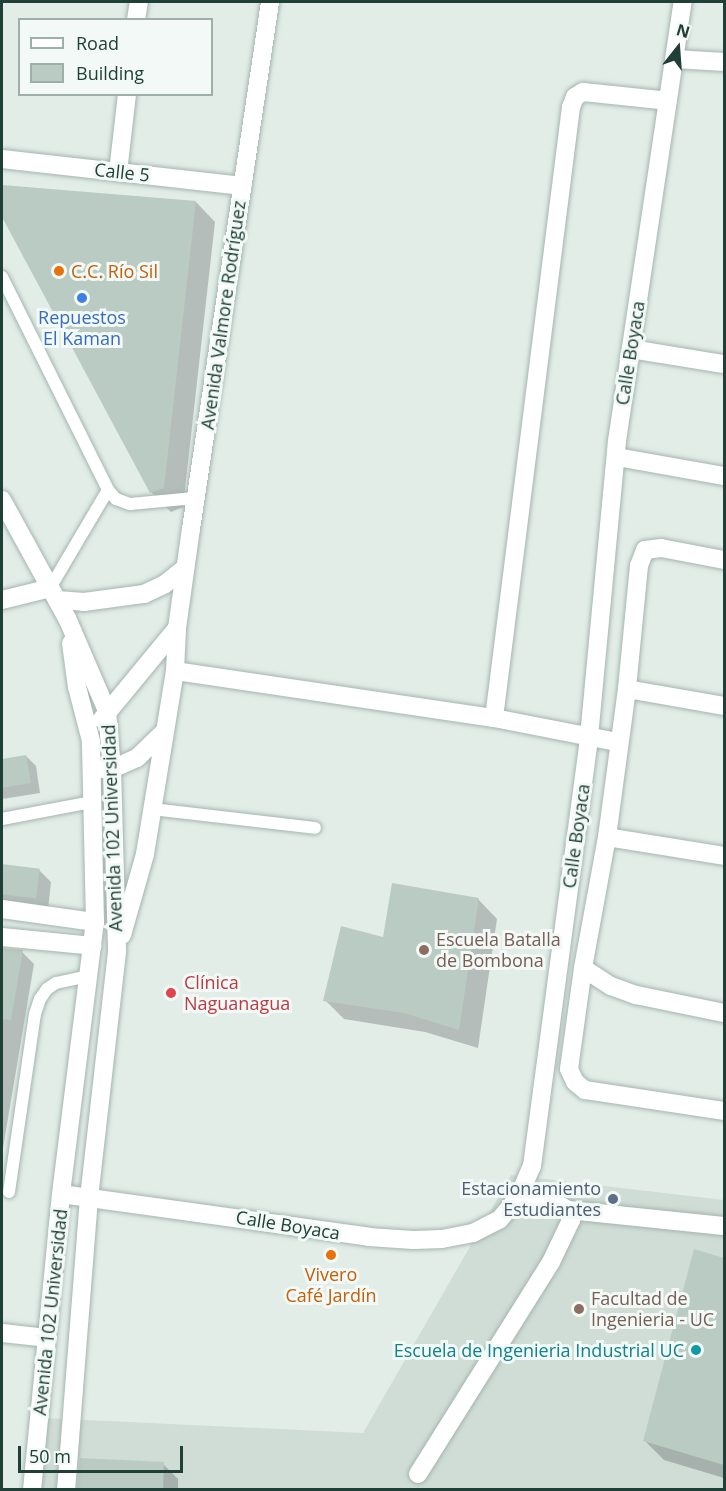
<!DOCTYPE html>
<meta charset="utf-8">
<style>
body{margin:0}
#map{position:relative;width:726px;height:1491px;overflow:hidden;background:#e2ede8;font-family:"Open Sans",sans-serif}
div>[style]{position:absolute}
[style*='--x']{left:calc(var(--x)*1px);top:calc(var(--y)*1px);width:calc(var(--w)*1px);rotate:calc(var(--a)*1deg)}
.built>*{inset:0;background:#d0ddd7}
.shadow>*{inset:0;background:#0003}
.building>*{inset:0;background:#bacbc3;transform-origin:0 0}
.roads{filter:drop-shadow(0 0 2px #a4b5af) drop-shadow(0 0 2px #a4b5af)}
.lane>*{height:12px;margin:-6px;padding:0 6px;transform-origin:6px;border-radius:6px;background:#fff}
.street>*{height:18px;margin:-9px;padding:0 9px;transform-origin:9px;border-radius:9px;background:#fff}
.secondary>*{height:18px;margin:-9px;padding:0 9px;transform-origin:9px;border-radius:9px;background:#fff}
.dots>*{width:16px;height:16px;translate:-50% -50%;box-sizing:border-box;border:3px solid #f2f9f6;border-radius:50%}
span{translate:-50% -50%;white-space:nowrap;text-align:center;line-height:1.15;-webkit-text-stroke:6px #f2f9f6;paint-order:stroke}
.street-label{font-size:18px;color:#203f36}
.food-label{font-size:18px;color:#c56008}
.left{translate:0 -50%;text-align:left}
.shop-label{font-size:18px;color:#366cbe}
.education-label{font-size:18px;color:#785e54}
.health-label{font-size:18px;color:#be3a42}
.service-label{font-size:18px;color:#4e5e75}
.right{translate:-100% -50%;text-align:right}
.culture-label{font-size:18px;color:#0d838f}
.frame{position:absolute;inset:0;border:3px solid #203f36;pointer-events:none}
.legend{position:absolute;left:18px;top:18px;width:195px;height:78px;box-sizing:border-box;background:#f2f9f6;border:2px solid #9eafa9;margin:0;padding:8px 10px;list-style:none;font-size:18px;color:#203f36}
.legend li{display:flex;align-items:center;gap:12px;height:30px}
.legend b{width:30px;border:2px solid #9eafa9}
.north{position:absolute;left:648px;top:18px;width:60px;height:60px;-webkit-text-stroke:4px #f2f9f6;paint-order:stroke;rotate:17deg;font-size:16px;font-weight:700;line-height:24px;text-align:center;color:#203f36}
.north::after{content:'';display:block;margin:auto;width:21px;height:27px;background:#203f36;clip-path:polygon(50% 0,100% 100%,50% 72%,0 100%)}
.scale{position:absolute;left:18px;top:1446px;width:165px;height:27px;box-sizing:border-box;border:3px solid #203f36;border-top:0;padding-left:8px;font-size:18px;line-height:21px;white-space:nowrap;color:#203f36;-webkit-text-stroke:4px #f2f9f6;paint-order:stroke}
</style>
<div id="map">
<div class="built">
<div style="clip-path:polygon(511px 1175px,724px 1200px,724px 1489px,41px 1490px,44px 1418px,363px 1433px)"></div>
</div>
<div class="shadow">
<div style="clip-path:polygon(2px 187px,196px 202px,215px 222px,183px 507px,171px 512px,151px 492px,2px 214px)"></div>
<div style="clip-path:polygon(26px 756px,36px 766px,40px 793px,2px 799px,2px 760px)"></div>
<div style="clip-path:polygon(2px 865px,39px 870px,51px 882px,48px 910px,2px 904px)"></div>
<div style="clip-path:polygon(478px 899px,497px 919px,478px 1048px,425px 1032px,344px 1019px,325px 1000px,384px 939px)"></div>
<div style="clip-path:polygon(2px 948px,22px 952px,34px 964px,2px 1154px)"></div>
<div style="clip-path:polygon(695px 1251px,724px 1259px,724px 1478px,664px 1460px,645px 1441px)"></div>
<div style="clip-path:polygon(163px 1464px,178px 1479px,178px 1490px,78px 1490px)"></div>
</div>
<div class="building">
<div style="clip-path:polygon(2px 185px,196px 201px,164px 488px,150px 493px,2px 217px)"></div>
<div style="clip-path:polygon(26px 755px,31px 783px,2px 788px,2px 759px)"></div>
<div style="left:2px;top:864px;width:38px;height:30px;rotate:7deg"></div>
<div style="clip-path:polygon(392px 883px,479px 898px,459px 1030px,404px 1013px,323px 1001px,341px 926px,383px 937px)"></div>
<div style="clip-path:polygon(2px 948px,23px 950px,11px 1020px,2px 1019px)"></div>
<div style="clip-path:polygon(694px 1249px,724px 1258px,724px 1465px,643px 1441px)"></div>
<div style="clip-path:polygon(80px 1458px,164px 1462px,163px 1490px,77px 1490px)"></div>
</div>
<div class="roads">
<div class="lane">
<div style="--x:2;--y:277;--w:238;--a:63.5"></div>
<div style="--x:108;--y:490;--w:12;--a:48"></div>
<div style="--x:116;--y:499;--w:15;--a:20"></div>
<div style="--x:130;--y:504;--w:65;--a:-5.3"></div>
<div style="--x:50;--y:588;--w:114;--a:-59.4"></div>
<div style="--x:152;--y:809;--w:164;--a:6.6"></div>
<div style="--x:2;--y:819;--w:92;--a:-10.7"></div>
<div style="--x:9;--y:1192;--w:180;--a:-81.7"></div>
<div style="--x:35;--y:1014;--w:16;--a:-72"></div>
<div style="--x:40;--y:999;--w:12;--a:-55"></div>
<div style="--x:47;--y:989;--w:11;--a:-34"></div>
<div style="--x:56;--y:983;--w:34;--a:-12"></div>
</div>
<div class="street">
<div style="--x:136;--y:20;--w:18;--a:-81"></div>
<div style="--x:675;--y:59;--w:49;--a:3.5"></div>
<div style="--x:2;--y:159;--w:242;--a:6.4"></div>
<div style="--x:118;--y:172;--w:79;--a:-83.4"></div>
<div style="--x:631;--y:349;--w:94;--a:9.2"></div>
<div style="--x:617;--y:457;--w:109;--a:10.1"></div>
<div style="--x:724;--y:560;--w:64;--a:-169.2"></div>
<div style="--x:661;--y:548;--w:16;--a:173"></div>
<div style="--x:645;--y:550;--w:17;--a:111"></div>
<div style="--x:639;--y:566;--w:124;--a:95.6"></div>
<div style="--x:627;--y:689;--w:149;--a:97.7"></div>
<div style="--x:607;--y:837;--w:133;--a:100.4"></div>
<div style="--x:583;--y:968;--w:102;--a:97.9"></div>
<div style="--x:569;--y:1069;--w:14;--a:65"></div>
<div style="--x:575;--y:1082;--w:13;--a:39"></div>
<div style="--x:585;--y:1090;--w:141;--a:8.6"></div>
<div style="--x:2;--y:600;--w:49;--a:-14"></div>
<div style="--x:175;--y:671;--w:322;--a:8.4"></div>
<div style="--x:494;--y:718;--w:126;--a:11"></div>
<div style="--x:627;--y:689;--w:98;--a:9.9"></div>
<div style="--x:494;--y:718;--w:616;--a:-82.82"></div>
<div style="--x:571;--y:107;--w:11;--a:-68"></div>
<div style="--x:575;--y:97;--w:9;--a:-32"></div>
<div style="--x:583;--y:92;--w:85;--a:6"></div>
<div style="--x:607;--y:837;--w:119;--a:9.2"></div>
<div style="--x:2;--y:909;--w:94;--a:8"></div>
<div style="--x:2;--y:937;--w:91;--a:5.6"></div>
<div style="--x:583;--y:968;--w:33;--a:33"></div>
<div style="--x:611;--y:986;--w:27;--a:20"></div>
<div style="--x:636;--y:995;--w:90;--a:11.6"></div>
<div style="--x:61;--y:1194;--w:311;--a:7.9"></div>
<div style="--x:369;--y:1237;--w:44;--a:3.9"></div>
<div style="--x:413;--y:1240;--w:29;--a:-2"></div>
<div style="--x:442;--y:1239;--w:32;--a:-11"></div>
<div style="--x:473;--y:1233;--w:30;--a:-27"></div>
<div style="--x:500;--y:1219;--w:30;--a:-50"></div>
<div style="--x:519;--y:1196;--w:33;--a:-67"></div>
<div style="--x:532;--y:1166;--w:433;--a:-82.4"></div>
<div style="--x:589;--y:737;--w:297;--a:-84.6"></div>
<div style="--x:617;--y:441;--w:444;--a:-81.5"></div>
<div style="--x:568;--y:1210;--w:157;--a:5.9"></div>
<div style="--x:2;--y:1333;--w:45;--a:6.3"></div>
<div style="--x:418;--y:1474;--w:250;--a:-57.9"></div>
<div style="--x:551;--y:1262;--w:47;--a:-64.5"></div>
<div style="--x:571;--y:1220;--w:10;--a:-107"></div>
<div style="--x:568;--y:1210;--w:8;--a:-150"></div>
<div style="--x:561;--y:1206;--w:43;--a:-166.6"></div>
</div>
<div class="secondary">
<div style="--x:2;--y:500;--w:135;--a:61.2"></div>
<div style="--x:67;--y:618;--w:101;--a:66.7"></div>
<div style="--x:107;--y:711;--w:58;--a:85.1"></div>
<div style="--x:112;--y:769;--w:183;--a:88.4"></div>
<div style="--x:117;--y:952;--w:248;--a:96.5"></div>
<div style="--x:89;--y:1198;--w:293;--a:94.5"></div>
<div style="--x:57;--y:600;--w:27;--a:4"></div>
<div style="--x:84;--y:602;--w:61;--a:-7.6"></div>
<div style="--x:144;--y:594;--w:23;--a:-25"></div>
<div style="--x:165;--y:584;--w:26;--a:-39"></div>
<div style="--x:102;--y:719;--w:118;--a:-50.5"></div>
<div style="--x:102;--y:769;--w:10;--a:0"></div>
<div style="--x:112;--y:769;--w:27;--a:-24"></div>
<div style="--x:137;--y:758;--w:37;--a:-44"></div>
<div style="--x:122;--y:935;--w:84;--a:-74.1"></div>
<div style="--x:145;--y:854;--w:185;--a:-80.7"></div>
<div style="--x:175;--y:671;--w:43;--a:-87.3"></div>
<div style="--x:177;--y:628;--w:100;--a:-82"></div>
<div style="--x:191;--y:529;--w:533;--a:-81.47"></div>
<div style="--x:32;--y:1490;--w:297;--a:-84.4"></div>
<div style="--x:61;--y:1194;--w:274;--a:-82.9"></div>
<div style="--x:95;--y:922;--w:181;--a:-91.3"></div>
<div style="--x:91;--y:741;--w:56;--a:-104.5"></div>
<div style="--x:77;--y:687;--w:44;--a:-97.8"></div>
</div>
</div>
<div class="dots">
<div style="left:59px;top:271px;background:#e8710a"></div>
<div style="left:82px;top:298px;background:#3f7fe0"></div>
<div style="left:424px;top:950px;background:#8d6e63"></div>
<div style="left:171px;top:993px;background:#e0444e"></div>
<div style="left:613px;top:1199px;background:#5c6f8a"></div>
<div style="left:331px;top:1255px;background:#e8710a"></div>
<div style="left:579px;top:1309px;background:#8d6e63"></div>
<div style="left:696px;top:1350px;background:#0f9aa8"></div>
</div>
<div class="street-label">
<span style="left:122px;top:172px;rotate:6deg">Calle 5</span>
<span style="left:223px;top:315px;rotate:-82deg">Avenida Valmore Rodríguez</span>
<span style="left:630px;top:353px;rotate:-81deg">Calle Boyaca</span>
<span style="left:112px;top:828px;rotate:-92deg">Avenida 102 Universidad</span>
<span style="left:576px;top:836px;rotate:-82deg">Calle Boyaca</span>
<span style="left:288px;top:1225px;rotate:9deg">Calle Boyaca</span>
<span style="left:50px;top:1312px;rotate:-84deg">Avenida 102 Universidad</span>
</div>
<div class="food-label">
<span class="left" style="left:71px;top:271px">C.C. Río Sil</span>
<span style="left:331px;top:1285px">Vivero<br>Café Jardín</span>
</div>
<div class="shop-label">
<span style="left:82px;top:328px">Repuestos<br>El Kaman</span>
</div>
<div class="education-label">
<span class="left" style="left:436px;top:950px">Escuela Batalla<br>de Bombona</span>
<span class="left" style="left:591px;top:1309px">Facultad de<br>Ingenieria - UC</span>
</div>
<div class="health-label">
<span class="left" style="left:184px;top:993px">Clínica<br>Naguanagua</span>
</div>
<div class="service-label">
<span class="right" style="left:601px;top:1199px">Estacionamiento<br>Estudiantes</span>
</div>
<div class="culture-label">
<span class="right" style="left:684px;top:1350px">Escuela de Ingenieria Industrial UC</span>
</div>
<div class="frame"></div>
<ul class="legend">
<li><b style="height:8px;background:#fff"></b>Road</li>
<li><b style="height:16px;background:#bacbc3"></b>Building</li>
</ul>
<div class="north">N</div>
<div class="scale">50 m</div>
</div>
